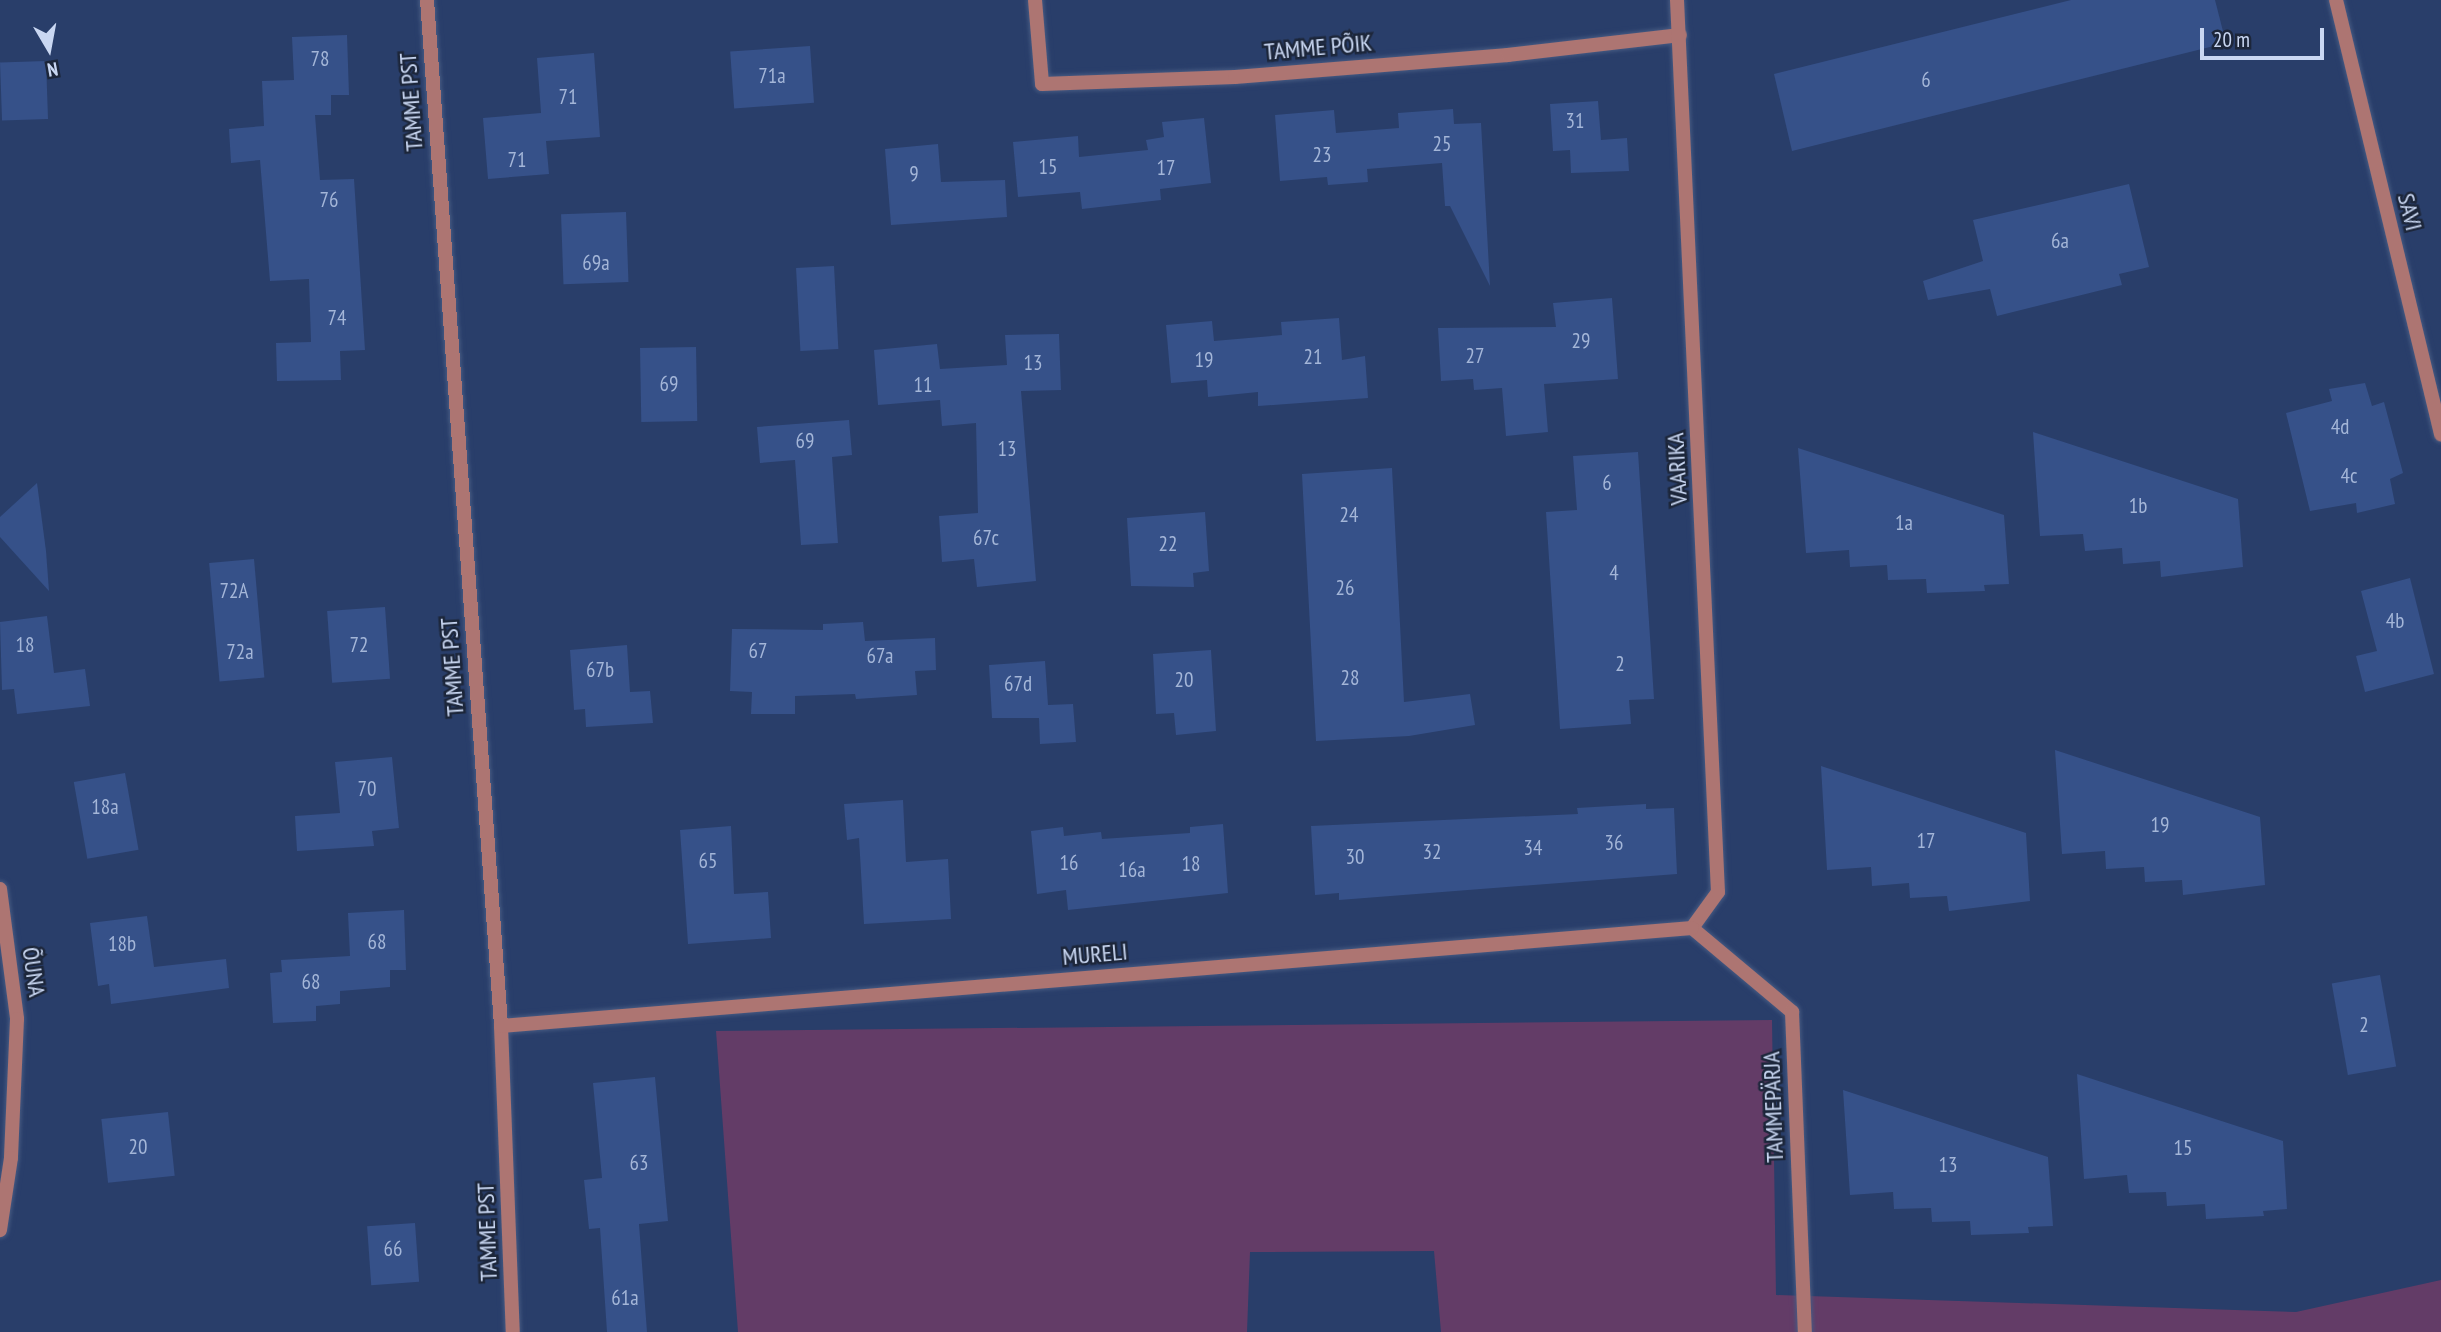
<!DOCTYPE html>
<meta charset="utf-8">
<style>
body{margin:0}
#map{position:relative;width:2441px;height:1332px;overflow:hidden;background:#293e6a;font-family:"PT Sans Narrow",sans-serif}
div>[style]{position:absolute}
[style*='--x']{left:calc(var(--x)*1px);top:calc(var(--y)*1px);width:calc(var(--w)*1px);rotate:calc(var(--a)*1deg)}
.green>*{inset:0;background:#633c67}
.building>*{inset:0;background:#365189;transform-origin:0 0}
.roads{filter:drop-shadow(0 0 2px #465a82) drop-shadow(0 0 2px #465a82)}
.street>*{height:14px;margin:-7px;padding:0 7px;transform-origin:7px;border-radius:7px;background:#ad7572}
span{translate:-50% -50%;white-space:nowrap;text-align:center;line-height:1.15;-webkit-text-stroke:5px #1c263a;paint-order:stroke}
.number-label{font-size:21px;color:#a4b6d8}
.number-label span{-webkit-text-stroke-width:0}
.street-label{font-size:24px;color:#c9d7f2}
.north{position:absolute;left:14px;top:14px;width:70px;height:70px;-webkit-text-stroke:5px #1c263a;paint-order:stroke;rotate:170deg;font-size:19px;font-weight:700;line-height:28px;text-align:center;color:#c9d7f2}
.north::after{content:'';display:block;margin:auto;width:24px;height:32px;background:#c9d7f2;clip-path:polygon(50% 0,100% 100%,50% 72%,0 100%)}
.scale{position:absolute;left:2200px;top:28px;width:124px;height:32px;box-sizing:border-box;border:4px solid #c9d7f2;border-top:0;padding-left:9px;font-size:21px;line-height:24px;white-space:nowrap;color:#c9d7f2;-webkit-text-stroke:5px #1c263a;paint-order:stroke}
</style>
<div id="map">
<div class="green">
<div style="clip-path:polygon(1772px 1020px,1776px 1295px,2296px 1312px,2441px 1280px,2441px 1332px,1441px 1332px,1434px 1251px,1250px 1252px,1247px 1332px,738px 1332px,716px 1031px)"></div>
</div>
<div class="building">
<div style="clip-path:polygon(2071px 0,2215px 0,2226px 43px,1792px 151px,1774px 74px)"></div>
<div style="clip-path:polygon(347px 35px,349px 95px,331px 95px,331px 115px,315px 115px,320px 180px,354px 179px,365px 350px,340px 351px,341px 380px,277px 381px,276px 343px,311px 342px,309px 279px,270px 281px,260px 160px,231px 163px,229px 129px,264px 126px,262px 81px,294px 80px,292px 37px)"></div>
<div style="left:810px;top:46px;width:57px;height:80px;rotate:86deg"></div>
<div style="clip-path:polygon(594px 53px,600px 137px,546px 141px,549px 174px,488px 179px,483px 118px,541px 113px,537px 58px)"></div>
<div style="left:46px;top:61px;width:58px;height:46px;rotate:88deg"></div>
<div style="clip-path:polygon(1598px 101px,1601px 140px,1627px 138px,1629px 171px,1571px 173px,1570px 150px,1553px 151px,1550px 104px)"></div>
<div style="clip-path:polygon(1453px 109px,1454px 124px,1481px 123px,1490px 286px,1450px 206px,1445px 206px,1442px 163px,1367px 169px,1368px 182px,1328px 185px,1327px 177px,1280px 181px,1275px 115px,1334px 110px,1336px 133px,1399px 128px,1398px 113px)"></div>
<div style="clip-path:polygon(1204px 118px,1211px 183px,1160px 189px,1161px 200px,1082px 209px,1080px 192px,1018px 197px,1013px 142px,1078px 136px,1079px 157px,1148px 150px,1146px 140px,1164px 137px,1162px 122px)"></div>
<div style="clip-path:polygon(938px 144px,941px 182px,1005px 180px,1007px 217px,891px 225px,885px 149px)"></div>
<div style="clip-path:polygon(2129px 184px,2149px 267px,2119px 274px,2122px 285px,1997px 316px,1990px 289px,1928px 300px,1923px 281px,1983px 261px,1973px 220px)"></div>
<div style="left:626px;top:212px;width:70px;height:65px;rotate:88deg"></div>
<div style="left:834px;top:266px;width:83px;height:38px;rotate:87deg"></div>
<div style="clip-path:polygon(1612px 298px,1618px 379px,1544px 384px,1548px 432px,1506px 436px,1502px 388px,1474px 390px,1473px 379px,1441px 381px,1438px 328px,1556px 327px,1553px 303px)"></div>
<div style="clip-path:polygon(1339px 318px,1342px 360px,1365px 356px,1368px 398px,1258px 406px,1258px 392px,1208px 397px,1207px 380px,1171px 383px,1166px 325px,1212px 321px,1214px 341px,1282px 335px,1281px 322px)"></div>
<div style="clip-path:polygon(1059px 334px,1061px 390px,1021px 391px,1036px 581px,977px 587px,974px 559px,942px 562px,939px 516px,978px 513px,976px 423px,942px 426px,940px 400px,878px 405px,874px 350px,937px 344px,940px 369px,1007px 365px,1005px 335px)"></div>
<div style="left:696px;top:347px;width:74px;height:56px;rotate:89deg"></div>
<div style="clip-path:polygon(2365px 383px,2372px 406px,2384px 402px,2403px 473px,2390px 479px,2395px 504px,2357px 513px,2356px 503px,2310px 511px,2286px 413px,2332px 401px,2329px 389px)"></div>
<div style="clip-path:polygon(849px 420px,852px 455px,832px 457px,838px 543px,801px 545px,795px 460px,760px 463px,757px 427px)"></div>
<div style="clip-path:polygon(2033px 432px,2238px 499px,2243px 567px,2161px 577px,2160px 561px,2123px 564px,2122px 548px,2085px 551px,2083px 534px,2040px 536px)"></div>
<div style="clip-path:polygon(1798px 448px,2004px 515px,2009px 584px,1984px 585px,1985px 591px,1927px 593px,1926px 579px,1888px 580px,1887px 565px,1850px 567px,1849px 550px,1806px 553px)"></div>
<div style="clip-path:polygon(1638px 452px,1654px 699px,1629px 700px,1631px 724px,1560px 729px,1546px 512px,1577px 510px,1573px 456px)"></div>
<div style="clip-path:polygon(1392px 468px,1404px 702px,1470px 694px,1475px 725px,1409px 736px,1316px 741px,1302px 474px)"></div>
<div style="clip-path:polygon(37px 483px,46px 551px,49px 591px,0 537px,0 517px)"></div>
<div style="clip-path:polygon(1205px 512px,1209px 571px,1193px 573px,1194px 587px,1131px 586px,1127px 518px)"></div>
<div style="left:254px;top:559px;width:119px;height:45px;rotate:85deg"></div>
<div style="clip-path:polygon(2410px 578px,2434px 674px,2365px 692px,2356px 656px,2377px 651px,2361px 591px)"></div>
<div style="left:385px;top:607px;width:72px;height:58px;rotate:86deg"></div>
<div style="clip-path:polygon(47px 616px,54px 673px,85px 669px,90px 706px,17px 714px,14px 689px,2px 690px,0 622px)"></div>
<div style="clip-path:polygon(863px 622px,865px 641px,935px 638px,936px 670px,915px 671px,917px 695px,856px 699px,855px 694px,795px 696px,795px 714px,751px 714px,752px 692px,730px 691px,732px 629px,823px 630px,823px 624px)"></div>
<div style="clip-path:polygon(627px 645px,630px 692px,650px 691px,653px 723px,586px 727px,585px 709px,574px 710px,570px 650px)"></div>
<div style="clip-path:polygon(1211px 650px,1216px 731px,1176px 735px,1174px 713px,1156px 714px,1153px 654px)"></div>
<div style="clip-path:polygon(1045px 661px,1048px 705px,1073px 704px,1076px 742px,1040px 744px,1039px 718px,992px 718px,989px 665px)"></div>
<div style="clip-path:polygon(2055px 750px,2260px 817px,2265px 885px,2183px 895px,2182px 880px,2145px 882px,2144px 867px,2106px 869px,2105px 851px,2062px 854px)"></div>
<div style="clip-path:polygon(392px 757px,399px 828px,372px 831px,374px 846px,297px 851px,295px 816px,340px 813px,335px 762px)"></div>
<div style="clip-path:polygon(1821px 766px,2026px 833px,2030px 901px,1949px 911px,1947px 896px,1910px 898px,1909px 883px,1872px 886px,1871px 867px,1827px 870px)"></div>
<div style="left:125px;top:773px;width:78px;height:52px;rotate:80deg"></div>
<div style="clip-path:polygon(903px 800px,906px 862px,948px 859px,951px 919px,864px 924px,859px 838px,847px 840px,844px 804px)"></div>
<div style="clip-path:polygon(1646px 804px,1646px 809px,1674px 808px,1677px 874px,1339px 900px,1339px 893px,1315px 895px,1311px 826px,1578px 814px,1577px 808px)"></div>
<div style="clip-path:polygon(1223px 824px,1228px 893px,1068px 910px,1066px 890px,1037px 894px,1031px 831px,1063px 827px,1064px 836px,1101px 832px,1102px 839px,1190px 833px,1190px 827px)"></div>
<div style="clip-path:polygon(731px 826px,734px 894px,768px 892px,771px 938px,688px 944px,680px 830px)"></div>
<div style="clip-path:polygon(404px 910px,406px 970px,390px 970px,390px 987px,340px 991px,340px 1004px,316px 1006px,316px 1021px,273px 1023px,270px 973px,282px 972px,281px 960px,350px 956px,348px 913px)"></div>
<div style="clip-path:polygon(147px 916px,154px 967px,226px 959px,229px 988px,111px 1004px,109px 984px,98px 986px,90px 923px)"></div>
<div style="left:2380px;top:975px;width:93px;height:49px;rotate:80deg"></div>
<div style="clip-path:polygon(2077px 1074px,2283px 1141px,2287px 1209px,2263px 1211px,2264px 1216px,2206px 1219px,2205px 1204px,2167px 1206px,2166px 1192px,2129px 1193px,2127px 1175px,2084px 1179px)"></div>
<div style="clip-path:polygon(655px 1077px,668px 1221px,639px 1224px,647px 1332px,607px 1332px,600px 1228px,589px 1229px,584px 1180px,602px 1178px,593px 1083px)"></div>
<div style="clip-path:polygon(1843px 1090px,2048px 1157px,2053px 1226px,2028px 1227px,2029px 1233px,1971px 1235px,1970px 1221px,1932px 1222px,1931px 1208px,1894px 1209px,1893px 1192px,1850px 1195px)"></div>
<div style="left:168px;top:1112px;width:64px;height:67px;rotate:84deg"></div>
<div style="left:415px;top:1223px;width:59px;height:48px;rotate:86deg"></div>
</div>
<div class="roads">
<div class="street">
<div style="--x:427;--y:0;--w:1029;--a:85.87"></div>
<div style="--x:501;--y:1026;--w:306;--a:87.8"></div>
<div style="--x:1035;--y:0;--w:84;--a:85.2"></div>
<div style="--x:1042;--y:84;--w:193;--a:-2.1"></div>
<div style="--x:1235;--y:77;--w:274;--a:-4.6"></div>
<div style="--x:1508;--y:55;--w:173;--a:-6.6"></div>
<div style="--x:1677;--y:0;--w:893;--a:87.37"></div>
<div style="--x:1718;--y:892;--w:44;--a:125.8"></div>
<div style="--x:2336;--y:0;--w:447;--a:76.4"></div>
<div style="--x:0;--y:889;--w:131;--a:82.5"></div>
<div style="--x:17;--y:1019;--w:139;--a:92.5"></div>
<div style="--x:11;--y:1158;--w:73;--a:98.7"></div>
<div style="--x:1692;--y:928;--w:131;--a:40"></div>
<div style="--x:1792;--y:1012;--w:320;--a:87.7"></div>
<div style="--x:501;--y:1026;--w:1195;--a:-4.7"></div>
</div>
</div>
<div class="number-label">
<span style="left:320px;top:59px">78</span>
<span style="left:772px;top:76px">71a</span>
<span style="left:1926px;top:80px">6</span>
<span style="left:568px;top:97px">71</span>
<span style="left:1575px;top:121px">31</span>
<span style="left:1442px;top:144px">25</span>
<span style="left:1322px;top:155px">23</span>
<span style="left:517px;top:160px">71</span>
<span style="left:1048px;top:167px">15</span>
<span style="left:1166px;top:168px">17</span>
<span style="left:914px;top:174px">9</span>
<span style="left:329px;top:200px">76</span>
<span style="left:2060px;top:241px">6a</span>
<span style="left:596px;top:263px">69a</span>
<span style="left:337px;top:318px">74</span>
<span style="left:1581px;top:341px">29</span>
<span style="left:1475px;top:356px">27</span>
<span style="left:1313px;top:357px">21</span>
<span style="left:1204px;top:360px">19</span>
<span style="left:1033px;top:363px">13</span>
<span style="left:669px;top:384px">69</span>
<span style="left:923px;top:385px">11</span>
<span style="left:2340px;top:427px">4d</span>
<span style="left:805px;top:441px">69</span>
<span style="left:1007px;top:449px">13</span>
<span style="left:2349px;top:476px">4c</span>
<span style="left:1607px;top:483px">6</span>
<span style="left:2138px;top:506px">1b</span>
<span style="left:1349px;top:515px">24</span>
<span style="left:1904px;top:523px">1a</span>
<span style="left:986px;top:538px">67c</span>
<span style="left:1168px;top:544px">22</span>
<span style="left:1614px;top:573px">4</span>
<span style="left:1345px;top:588px">26</span>
<span style="left:234px;top:591px">72A</span>
<span style="left:2395px;top:621px">4b</span>
<span style="left:25px;top:645px">18</span>
<span style="left:359px;top:645px">72</span>
<span style="left:758px;top:651px">67</span>
<span style="left:240px;top:652px">72a</span>
<span style="left:880px;top:656px">67a</span>
<span style="left:1620px;top:664px">2</span>
<span style="left:600px;top:670px">67b</span>
<span style="left:1350px;top:678px">28</span>
<span style="left:1184px;top:680px">20</span>
<span style="left:1018px;top:684px">67d</span>
<span style="left:367px;top:789px">70</span>
<span style="left:105px;top:807px">18a</span>
<span style="left:2160px;top:825px">19</span>
<span style="left:1926px;top:841px">17</span>
<span style="left:1614px;top:843px">36</span>
<span style="left:1533px;top:848px">34</span>
<span style="left:1432px;top:852px">32</span>
<span style="left:1355px;top:857px">30</span>
<span style="left:708px;top:861px">65</span>
<span style="left:1069px;top:863px">16</span>
<span style="left:1191px;top:864px">18</span>
<span style="left:1132px;top:870px">16a</span>
<span style="left:377px;top:942px">68</span>
<span style="left:122px;top:944px">18b</span>
<span style="left:311px;top:982px">68</span>
<span style="left:2364px;top:1025px">2</span>
<span style="left:138px;top:1147px">20</span>
<span style="left:2183px;top:1148px">15</span>
<span style="left:639px;top:1163px">63</span>
<span style="left:1948px;top:1165px">13</span>
<span style="left:393px;top:1249px">66</span>
<span style="left:625px;top:1298px">61a</span>
</div>
<div class="street-label">
<span style="left:1318px;top:47px;rotate:-5deg">TAMME PÕIK</span>
<span style="left:411px;top:102px;rotate:-94deg">TAMME PST</span>
<span style="left:2410px;top:212px;rotate:76deg">SAVI</span>
<span style="left:1677px;top:469px;rotate:-93deg">VAARIKA</span>
<span style="left:452px;top:667px;rotate:-94deg">TAMME PST</span>
<span style="left:1095px;top:954px;rotate:-5deg">MURELI</span>
<span style="left:34px;top:972px;rotate:82deg">ÕUNA</span>
<span style="left:1773px;top:1107px;rotate:-92deg">TAMMEPÄRJA</span>
<span style="left:487px;top:1232px;rotate:-92deg">TAMME PST</span>
</div>
<div class="north">N</div>
<div class="scale">20 m</div>
</div>
